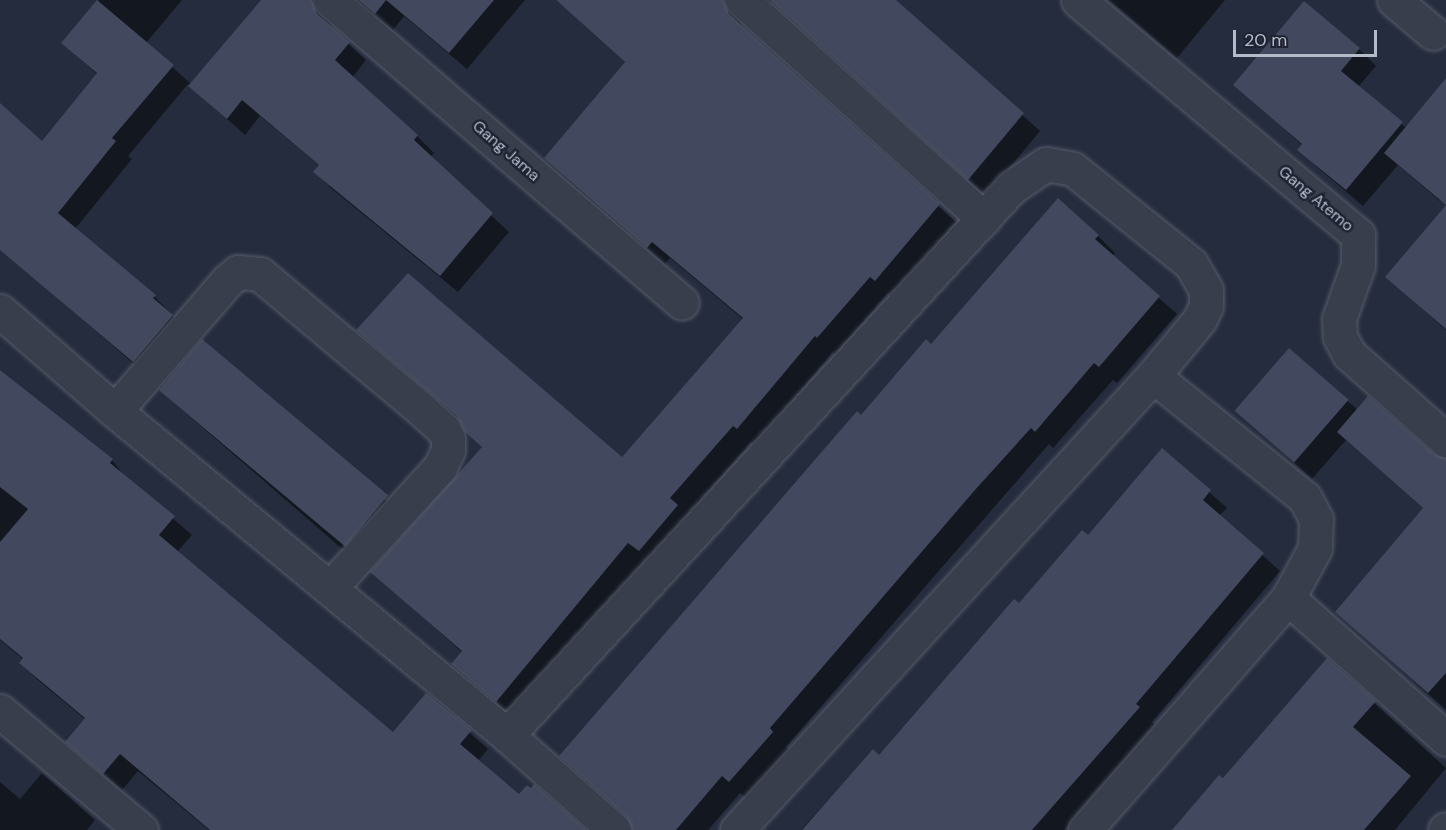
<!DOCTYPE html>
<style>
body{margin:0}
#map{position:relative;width:1446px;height:830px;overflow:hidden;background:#252c3d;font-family:"DM Sans",sans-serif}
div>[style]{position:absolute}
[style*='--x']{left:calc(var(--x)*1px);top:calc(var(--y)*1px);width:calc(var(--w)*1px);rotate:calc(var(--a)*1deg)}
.shadow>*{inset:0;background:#0007;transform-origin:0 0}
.building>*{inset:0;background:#42485d;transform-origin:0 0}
.roads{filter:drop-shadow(0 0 2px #575c6b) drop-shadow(0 0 2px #575c6b)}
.minor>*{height:33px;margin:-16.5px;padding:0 16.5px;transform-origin:16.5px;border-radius:16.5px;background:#393e4d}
span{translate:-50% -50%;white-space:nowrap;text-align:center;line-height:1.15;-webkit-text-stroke:5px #1e2333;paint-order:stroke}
.street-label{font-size:16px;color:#b5bac8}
.scale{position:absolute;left:1233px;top:30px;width:144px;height:27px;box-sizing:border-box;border:3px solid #b5bac8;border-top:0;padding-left:8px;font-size:18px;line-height:21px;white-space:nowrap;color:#b5bac8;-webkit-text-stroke:4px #1e2333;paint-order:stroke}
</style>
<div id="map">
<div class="shadow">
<div style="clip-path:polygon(99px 0,182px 0,146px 43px,192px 85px,307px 0,346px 0,328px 14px,333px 29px,366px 60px,352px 78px,417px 136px,434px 153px,430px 158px,509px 232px,458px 292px,332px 189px,315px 172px,320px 166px,260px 116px,245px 135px,188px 84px,128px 156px,132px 159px,75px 229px,155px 297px,189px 333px,150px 378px,0 248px,0 105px,42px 143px,98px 75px,63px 43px)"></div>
<div style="clip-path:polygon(354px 0,525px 0,467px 69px,404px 16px,393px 30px)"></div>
<div style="clip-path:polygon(556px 0,753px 0,745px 5px,741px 24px,744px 29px,956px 222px,893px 297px,888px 293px,835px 354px,833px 352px,755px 445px,751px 442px,687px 516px,657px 567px,646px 559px,514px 718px,453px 664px,463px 653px,372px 572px,484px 448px,461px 420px,358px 330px,623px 459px,744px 320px,670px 258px,665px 264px,563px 175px,626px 63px)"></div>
<div style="clip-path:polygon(761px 0,895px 0,1040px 131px,986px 196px,773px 3px)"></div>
<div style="clip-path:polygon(1109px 0,1225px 0,1177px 58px)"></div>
<div style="clip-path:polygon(1359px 49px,1376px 66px,1358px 87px,1406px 128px,1446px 81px,1446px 195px,1440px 201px,1398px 165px,1363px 206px,1316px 166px,1299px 149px,1303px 146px,1235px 85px)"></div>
<div style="clip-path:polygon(1446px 206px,1446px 330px,1387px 277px)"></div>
<div style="clip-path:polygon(1098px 236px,1115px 253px,1112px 257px,1177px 314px,1117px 383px,1113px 380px,1053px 448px,1049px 444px,786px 747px,790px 750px,747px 799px,740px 793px,708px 830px,632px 830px,629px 818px,561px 756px,861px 417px,931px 346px)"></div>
<div style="left:202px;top:341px;width:275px;height:65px;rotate:41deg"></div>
<div style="clip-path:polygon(1289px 351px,1358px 410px,1433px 455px,1446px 458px,1446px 710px,1337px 612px,1424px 509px,1346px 440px,1312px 479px,1237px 411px)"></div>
<div style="clip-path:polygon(0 372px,112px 460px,128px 480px,192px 535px,177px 552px,393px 734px,427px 695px,488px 749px,478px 761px,519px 796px,583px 830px,209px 830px,138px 771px,122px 790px,67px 742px,86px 720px,38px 680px,21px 663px,24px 660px,0 640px)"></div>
<div style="clip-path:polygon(1162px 450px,1227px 508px,1219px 516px,1280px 571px,1152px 722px,1155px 725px,1064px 830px,801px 830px,873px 751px,879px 757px,1088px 537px)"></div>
<div style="clip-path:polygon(1327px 660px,1446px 768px,1395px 830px,1173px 830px,1223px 781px)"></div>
<div style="clip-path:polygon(42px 773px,95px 820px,87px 830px,0 830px,0 782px,20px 799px)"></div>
</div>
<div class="building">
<div style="clip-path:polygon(97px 0,174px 65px,112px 138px,116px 141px,58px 213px,156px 295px,153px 298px,173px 315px,133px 362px,0 250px,0 103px,42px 141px,97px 73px,61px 43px)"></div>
<div style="clip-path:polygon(261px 0,312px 0,317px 14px,350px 42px,335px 60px,418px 135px,414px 140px,493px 213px,440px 276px,313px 172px,319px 165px,242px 100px,227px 119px,188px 86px)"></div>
<div style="clip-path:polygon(359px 0,494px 0,449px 53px,386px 0,375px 14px)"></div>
<div style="clip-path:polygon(556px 0,724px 0,729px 14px,940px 204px,875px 281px,870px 277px,817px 338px,815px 336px,737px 429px,733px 426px,670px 498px,678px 505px,639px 551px,628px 543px,496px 702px,451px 664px,462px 651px,370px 572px,482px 447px,465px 432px,457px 416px,356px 330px,408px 273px,622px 457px,743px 318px,652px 242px,647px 248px,544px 158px,625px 62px)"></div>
<div style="clip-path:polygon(770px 0,896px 0,1024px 113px,968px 180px)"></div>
<div style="clip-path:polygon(1304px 1px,1360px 48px,1341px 71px,1403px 122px,1346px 190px,1297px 150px,1302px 144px,1233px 85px)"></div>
<div style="clip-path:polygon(1446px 78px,1446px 329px,1385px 277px,1446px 205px,1384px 153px)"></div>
<div style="clip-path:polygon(1058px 198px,1099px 235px,1095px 239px,1160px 296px,1099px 367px,1094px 363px,1035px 432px,1031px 428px,975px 490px,770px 728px,773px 732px,729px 782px,722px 776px,676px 830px,632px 830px,626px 816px,559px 756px,857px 411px,861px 415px,926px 339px,931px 344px)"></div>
<div style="left:202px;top:339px;width:243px;height:67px;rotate:40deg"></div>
<div style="left:1289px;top:348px;width:79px;height:83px;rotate:41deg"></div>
<div style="clip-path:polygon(0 370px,113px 459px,110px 463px,175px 516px,159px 535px,393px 732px,426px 693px,472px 730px,460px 744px,519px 794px,527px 785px,531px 788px,534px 784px,586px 830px,210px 830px,120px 754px,103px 774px,65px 742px,85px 718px,19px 663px,23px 658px,0 639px,0 542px,28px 509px,0 487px)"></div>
<div style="clip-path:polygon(1368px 396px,1434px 454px,1446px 458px,1446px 673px,1428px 693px,1335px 612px,1423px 508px,1337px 432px)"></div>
<div style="clip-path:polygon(1162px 448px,1211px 490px,1203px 500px,1264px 553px,1136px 704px,1140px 707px,1032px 830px,802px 830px,873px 749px,879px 755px,1014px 599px,1019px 603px,1082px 530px,1088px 535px)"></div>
<div style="clip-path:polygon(1327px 658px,1376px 701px,1353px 727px,1411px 776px,1364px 830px,1172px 830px,1219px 775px,1223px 778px)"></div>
</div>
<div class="roads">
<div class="minor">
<div style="--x:330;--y:0;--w:464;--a:40.7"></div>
<div style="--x:742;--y:0;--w:326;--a:42.1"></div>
<div style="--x:1078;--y:0;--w:366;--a:40"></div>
<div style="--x:1358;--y:235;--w:30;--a:90"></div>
<div style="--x:1358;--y:265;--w:57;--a:109.4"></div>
<div style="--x:1339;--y:319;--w:18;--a:87"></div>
<div style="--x:1340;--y:337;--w:19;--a:62"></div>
<div style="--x:1349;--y:354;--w:130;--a:41.6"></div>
<div style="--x:1394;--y:0;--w:51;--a:40.2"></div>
<div style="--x:0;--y:311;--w:152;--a:41"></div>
<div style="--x:115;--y:411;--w:509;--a:39.57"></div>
<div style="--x:507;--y:735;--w:143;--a:41.6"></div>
<div style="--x:115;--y:411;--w:173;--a:-49.2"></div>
<div style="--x:228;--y:280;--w:13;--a:-39"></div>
<div style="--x:238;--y:272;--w:22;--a:5"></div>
<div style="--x:260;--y:274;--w:213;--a:40"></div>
<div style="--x:423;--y:411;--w:28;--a:42"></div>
<div style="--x:444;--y:430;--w:10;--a:66"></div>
<div style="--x:448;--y:439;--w:11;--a:90"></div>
<div style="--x:448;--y:450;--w:19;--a:115"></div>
<div style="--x:440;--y:467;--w:164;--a:132.3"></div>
<div style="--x:1288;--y:598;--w:212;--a:41.7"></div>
<div style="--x:0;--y:711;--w:185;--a:40.2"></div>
<div style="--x:507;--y:735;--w:745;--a:-47.34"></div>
<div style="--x:1012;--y:187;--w:41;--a:-34.1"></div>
<div style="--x:1046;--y:164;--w:27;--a:10"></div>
<div style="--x:1073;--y:169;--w:151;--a:38.8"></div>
<div style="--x:1191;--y:264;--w:30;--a:60"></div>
<div style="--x:1206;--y:290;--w:16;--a:90"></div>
<div style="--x:1206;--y:306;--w:14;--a:115"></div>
<div style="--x:1200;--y:319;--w:74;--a:129.5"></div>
<div style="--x:1153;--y:376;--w:616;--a:132.5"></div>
<div style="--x:1085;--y:830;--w:308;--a:-48.8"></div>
<div style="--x:1288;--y:598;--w:57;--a:-61.6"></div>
<div style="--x:1315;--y:548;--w:29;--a:-88"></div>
<div style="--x:1316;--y:519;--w:24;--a:-118"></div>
<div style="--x:1305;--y:498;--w:195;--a:-141.2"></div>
<div style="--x:1445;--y:830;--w:1;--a:-45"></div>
</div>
</div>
<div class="street-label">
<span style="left:506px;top:151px;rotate:41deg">Gang Jama</span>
<span style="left:1316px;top:199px;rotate:40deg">Gang Atemo</span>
</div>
<div class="scale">20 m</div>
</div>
